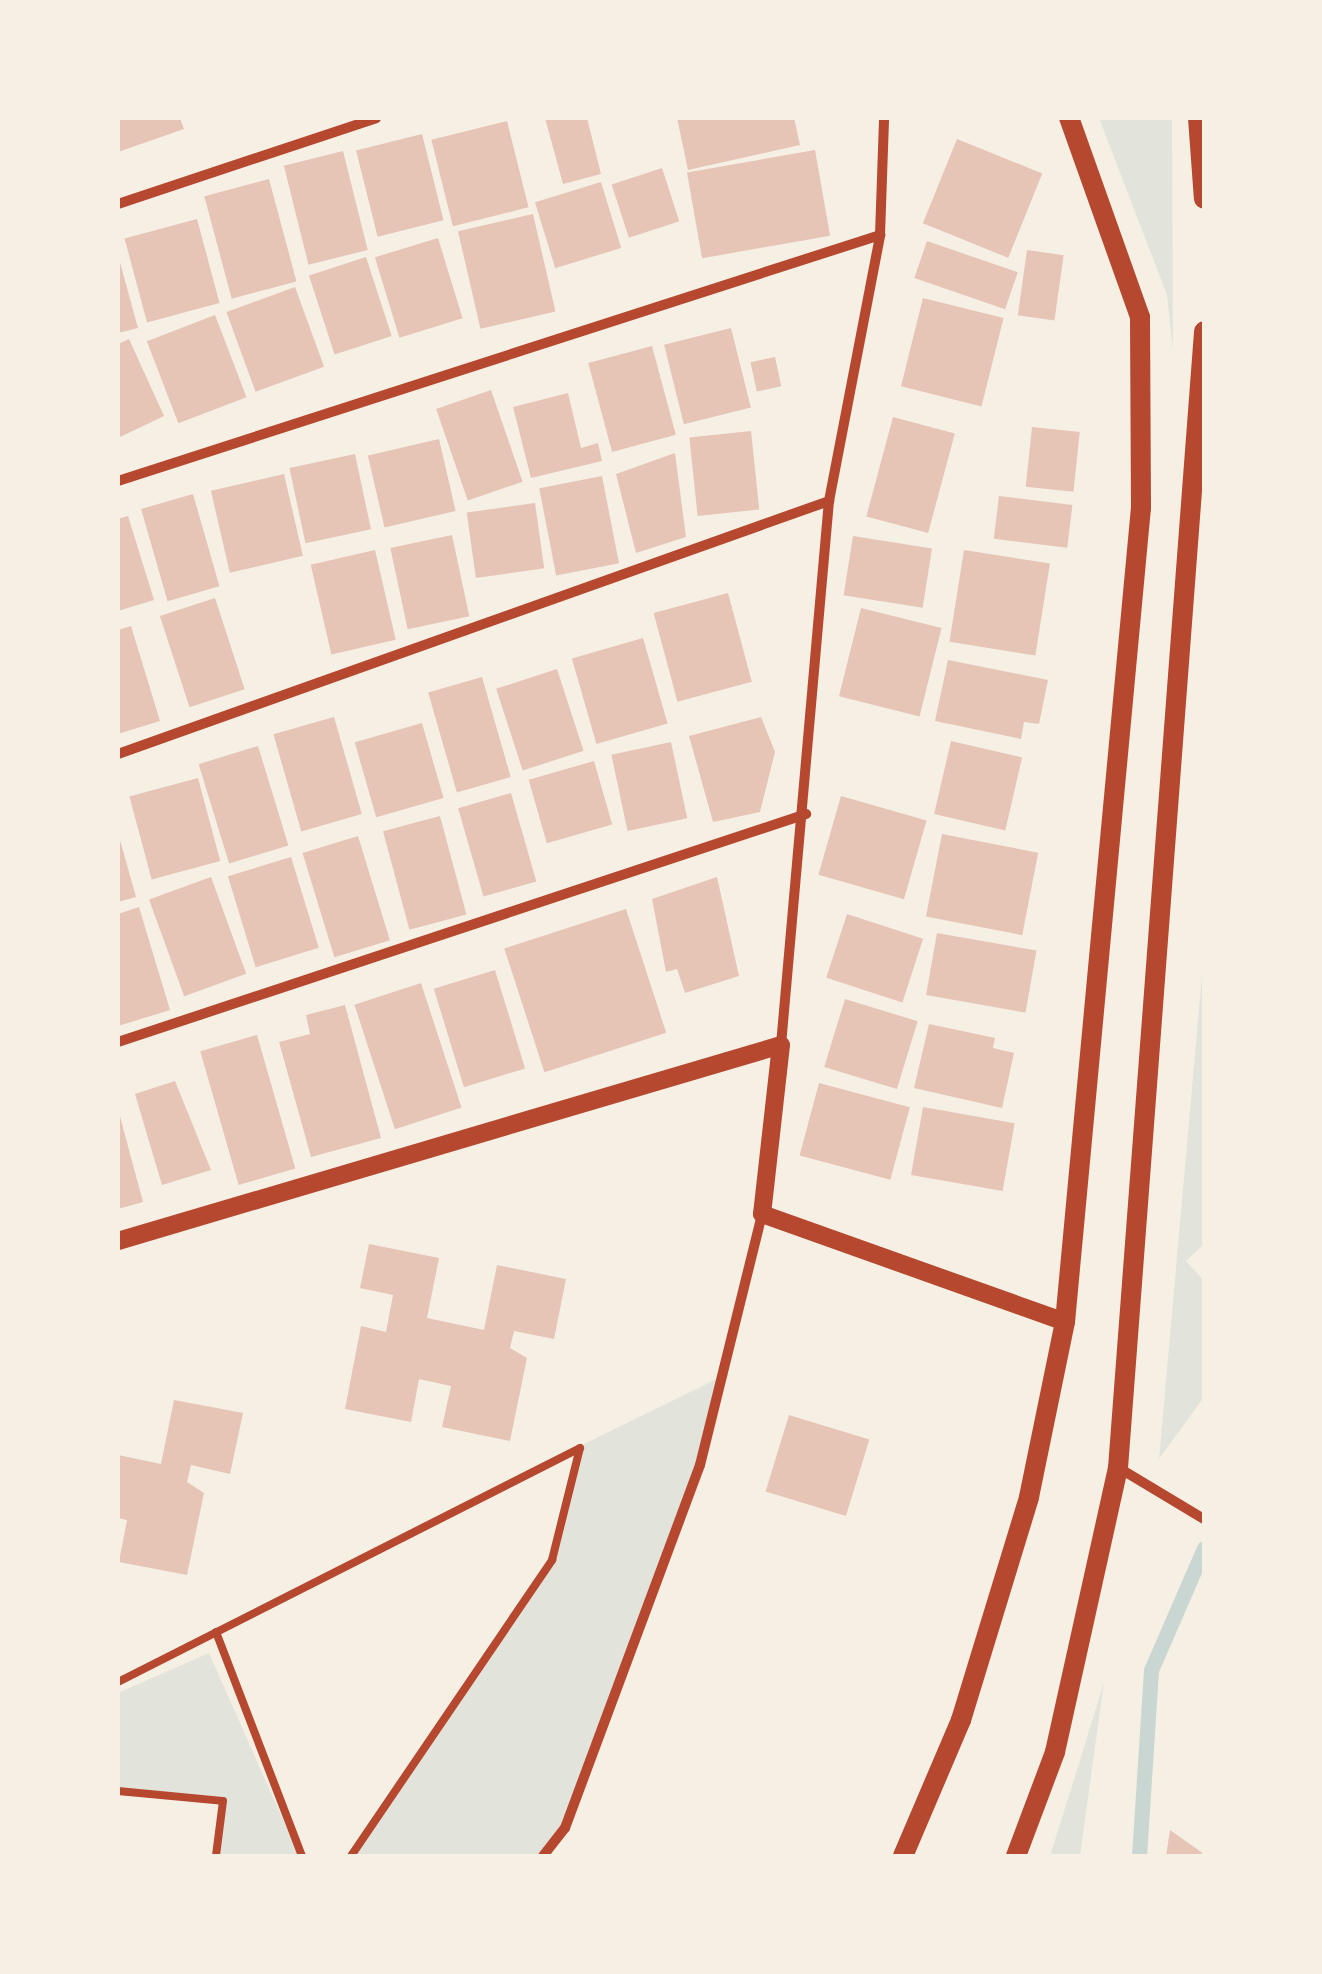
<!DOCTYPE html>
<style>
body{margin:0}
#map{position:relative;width:1322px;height:1974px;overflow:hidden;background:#f6efe4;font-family:"Noto Sans",sans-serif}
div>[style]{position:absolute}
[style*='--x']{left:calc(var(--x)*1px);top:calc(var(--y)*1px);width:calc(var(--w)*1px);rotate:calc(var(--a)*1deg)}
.green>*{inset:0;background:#e2e4dc}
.stream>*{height:15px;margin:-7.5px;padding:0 7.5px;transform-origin:7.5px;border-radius:7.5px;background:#c9d6d2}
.building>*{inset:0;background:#e6c5b7;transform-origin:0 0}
.service>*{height:8px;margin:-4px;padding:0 4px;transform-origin:4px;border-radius:4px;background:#b5482f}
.minor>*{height:10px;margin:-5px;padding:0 5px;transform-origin:5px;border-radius:5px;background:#b5482f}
.tertiary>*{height:18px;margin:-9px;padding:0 9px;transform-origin:9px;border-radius:9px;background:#b5482f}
.secondary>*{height:20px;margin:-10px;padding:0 10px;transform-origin:10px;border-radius:10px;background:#b5482f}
span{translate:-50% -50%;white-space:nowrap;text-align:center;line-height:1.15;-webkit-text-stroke:8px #f6efe4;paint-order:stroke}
.frame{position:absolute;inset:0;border:120px solid #f6efe4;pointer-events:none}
</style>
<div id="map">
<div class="green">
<div style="clip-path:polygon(1099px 118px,1172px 118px,1173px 351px,1167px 295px)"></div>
<div style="clip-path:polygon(1204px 953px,1204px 1244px,1186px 1261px,1204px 1281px,1204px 1397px,1159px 1459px)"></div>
<div style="clip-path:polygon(729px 1373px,565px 1828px,539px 1856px,351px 1856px,552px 1560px,580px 1446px)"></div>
<div style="clip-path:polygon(209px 1653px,299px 1856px,215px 1856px,220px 1804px,118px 1793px,118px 1693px)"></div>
<div style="clip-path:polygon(1104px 1682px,1080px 1856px,1050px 1856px,1082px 1754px)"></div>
</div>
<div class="stream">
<div style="--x:1139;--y:1856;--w:186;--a:-86.3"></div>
<div style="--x:1151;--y:1670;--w:133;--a:-66.5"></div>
</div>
<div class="building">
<div style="clip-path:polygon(118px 118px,180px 118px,184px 129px,118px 152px)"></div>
<div style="clip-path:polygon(545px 118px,587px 118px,601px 174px,563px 184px)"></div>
<div style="clip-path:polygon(677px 118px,794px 118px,800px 145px,688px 170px)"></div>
<div style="left:507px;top:121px;width:89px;height:78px;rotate:76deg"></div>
<div style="left:422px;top:134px;width:89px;height:68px;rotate:76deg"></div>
<div style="left:957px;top:139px;width:92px;height:91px;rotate:22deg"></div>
<div style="left:815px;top:150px;width:87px;height:130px;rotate:80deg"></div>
<div style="left:343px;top:151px;width:102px;height:61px;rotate:76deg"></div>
<div style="left:662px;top:168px;width:56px;height:53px;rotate:72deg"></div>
<div style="left:269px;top:179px;width:106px;height:67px;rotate:75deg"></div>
<div style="left:601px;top:182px;width:69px;height:69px;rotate:73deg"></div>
<div style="left:533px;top:214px;width:100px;height:77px;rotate:77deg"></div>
<div style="left:197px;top:219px;width:87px;height:75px;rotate:75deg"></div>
<div style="left:438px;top:238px;width:84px;height:66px;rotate:73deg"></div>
<div style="left:927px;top:241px;width:96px;height:39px;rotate:19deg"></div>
<div style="left:1027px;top:250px;width:37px;height:66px;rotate:8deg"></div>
<div style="clip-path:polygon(118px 255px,138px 328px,118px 333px)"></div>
<div style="left:366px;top:257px;width:83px;height:60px;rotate:72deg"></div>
<div style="left:295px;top:287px;width:85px;height:73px;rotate:70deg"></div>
<div style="left:923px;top:298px;width:83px;height:91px;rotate:14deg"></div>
<div style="left:215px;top:315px;width:88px;height:73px;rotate:69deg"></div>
<div style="left:731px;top:328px;width:82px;height:69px;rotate:76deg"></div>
<div style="clip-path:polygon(129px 339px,164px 416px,118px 438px,118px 344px)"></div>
<div style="left:652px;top:346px;width:92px;height:66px;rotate:75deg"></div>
<div style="left:775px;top:357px;width:30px;height:25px;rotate:78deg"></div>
<div style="left:491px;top:390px;width:97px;height:58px;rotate:71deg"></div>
<div style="clip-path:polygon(568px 393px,581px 448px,598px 443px,602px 461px,531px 478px,513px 407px)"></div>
<div style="left:893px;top:417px;width:64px;height:103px;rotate:15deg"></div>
<div style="left:1032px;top:427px;width:48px;height:60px;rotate:6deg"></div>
<div style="left:751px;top:431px;width:79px;height:62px;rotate:84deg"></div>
<div style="left:439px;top:439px;width:74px;height:73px;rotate:77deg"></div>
<div style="clip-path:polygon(675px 453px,686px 537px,636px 553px,616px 474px)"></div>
<div style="left:355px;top:454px;width:77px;height:67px;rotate:78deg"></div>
<div style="left:284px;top:474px;width:84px;height:75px;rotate:77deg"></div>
<div style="left:602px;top:476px;width:89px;height:64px;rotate:79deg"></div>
<div style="left:193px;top:494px;width:96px;height:54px;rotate:74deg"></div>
<div style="left:999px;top:496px;width:74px;height:43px;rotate:7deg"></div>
<div style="left:535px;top:503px;width:66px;height:69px;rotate:82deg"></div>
<div style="clip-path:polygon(128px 516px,154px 600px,118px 611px,118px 519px)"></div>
<div style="left:452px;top:535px;width:83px;height:63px;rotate:78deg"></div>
<div style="left:853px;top:536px;width:80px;height:60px;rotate:9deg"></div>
<div style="left:375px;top:550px;width:92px;height:66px;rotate:77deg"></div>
<div style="left:964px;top:550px;width:87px;height:93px;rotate:9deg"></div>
<div style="left:728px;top:593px;width:92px;height:77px;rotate:75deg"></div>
<div style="left:215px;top:598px;width:96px;height:58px;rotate:72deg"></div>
<div style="left:861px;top:608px;width:83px;height:91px;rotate:14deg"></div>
<div style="clip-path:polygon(131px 626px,160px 721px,118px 734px,118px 630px)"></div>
<div style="left:643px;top:638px;width:89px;height:74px;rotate:74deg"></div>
<div style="clip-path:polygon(948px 660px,1048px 680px,1039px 724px,1024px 722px,1021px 739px,935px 721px)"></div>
<div style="left:557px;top:669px;width:86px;height:64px;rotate:72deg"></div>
<div style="left:482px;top:677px;width:104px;height:56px;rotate:74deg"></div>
<div style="left:334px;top:717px;width:101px;height:63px;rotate:74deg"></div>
<div style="clip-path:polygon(761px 717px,775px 752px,760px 812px,713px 822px,689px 736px)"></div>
<div style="left:422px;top:723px;width:78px;height:70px;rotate:74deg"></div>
<div style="left:951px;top:741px;width:73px;height:75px;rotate:13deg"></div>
<div style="left:671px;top:742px;width:78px;height:61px;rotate:78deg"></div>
<div style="left:258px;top:746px;width:104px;height:62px;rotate:73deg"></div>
<div style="left:594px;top:761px;width:66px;height:68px;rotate:74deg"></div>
<div style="left:198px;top:778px;width:86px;height:71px;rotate:75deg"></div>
<div style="left:511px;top:793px;width:92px;height:55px;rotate:74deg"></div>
<div style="left:841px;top:796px;width:89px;height:82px;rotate:16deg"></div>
<div style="left:440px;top:816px;width:102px;height:59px;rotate:75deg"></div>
<div style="clip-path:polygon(118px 833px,136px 897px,118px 902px)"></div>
<div style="left:942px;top:834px;width:98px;height:84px;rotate:11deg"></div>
<div style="left:358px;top:836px;width:109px;height:58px;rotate:73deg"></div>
<div style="left:291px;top:857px;width:95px;height:66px;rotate:73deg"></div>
<div style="left:211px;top:877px;width:103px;height:66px;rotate:70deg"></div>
<div style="clip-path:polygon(717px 877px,739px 976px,685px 993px,677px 969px,666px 972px,652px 899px)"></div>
<div style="clip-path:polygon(139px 907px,170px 1010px,118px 1026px,118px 914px)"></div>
<div style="left:626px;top:909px;width:130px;height:128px;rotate:72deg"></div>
<div style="left:847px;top:914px;width:80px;height:67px;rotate:18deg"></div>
<div style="left:937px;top:933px;width:101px;height:63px;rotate:10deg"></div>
<div style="left:495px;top:970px;width:103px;height:64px;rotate:73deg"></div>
<div style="left:421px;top:983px;width:131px;height:70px;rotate:72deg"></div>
<div style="left:845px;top:999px;width:76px;height:71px;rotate:17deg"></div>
<div style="clip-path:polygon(345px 1005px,381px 1138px,311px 1157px,279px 1042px,310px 1034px,306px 1015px)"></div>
<div style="clip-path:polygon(929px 1024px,995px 1038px,993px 1048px,1014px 1053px,1002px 1108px,914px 1088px)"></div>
<div style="left:257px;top:1035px;width:139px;height:59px;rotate:74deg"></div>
<div style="clip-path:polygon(175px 1081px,211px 1170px,162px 1185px,135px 1094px)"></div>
<div style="left:819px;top:1083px;width:94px;height:75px;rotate:15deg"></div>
<div style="left:923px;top:1107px;width:93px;height:69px;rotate:10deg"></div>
<div style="clip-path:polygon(118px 1109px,143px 1202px,118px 1209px)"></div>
<div style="clip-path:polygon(369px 1244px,439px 1258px,427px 1318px,484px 1330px,497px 1265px,566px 1279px,554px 1339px,514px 1331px,510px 1348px,527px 1358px,510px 1441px,442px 1427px,451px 1386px,419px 1379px,411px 1422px,345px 1409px,361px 1326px,386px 1332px,393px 1295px,360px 1288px)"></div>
<div style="clip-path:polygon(174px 1400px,243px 1413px,230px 1474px,191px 1465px,187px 1482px,204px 1493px,187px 1575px,119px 1562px,127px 1520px,118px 1518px,118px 1455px,161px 1464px)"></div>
<div style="left:789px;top:1415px;width:84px;height:80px;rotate:17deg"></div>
<div style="clip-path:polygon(1170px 1830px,1204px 1854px,1204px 1856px,1166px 1856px)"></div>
</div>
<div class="service">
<div style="--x:216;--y:1632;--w:240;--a:69"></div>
<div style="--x:118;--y:1682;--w:518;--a:-26.86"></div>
<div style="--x:118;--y:1791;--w:105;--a:5.4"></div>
<div style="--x:223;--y:1801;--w:55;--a:97.3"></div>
<div style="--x:351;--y:1856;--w:358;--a:-55.8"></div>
<div style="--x:552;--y:1560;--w:115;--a:-76"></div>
</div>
<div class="minor">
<div style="--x:118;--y:204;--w:272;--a:-18.4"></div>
<div style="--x:118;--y:481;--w:801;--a:-17.89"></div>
<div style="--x:118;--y:754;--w:755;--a:-19.59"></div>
<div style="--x:118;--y:1042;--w:725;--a:-18.33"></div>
<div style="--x:781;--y:1045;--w:546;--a:-84.96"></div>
<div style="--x:829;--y:501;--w:271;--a:-79.1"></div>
<div style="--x:880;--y:235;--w:117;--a:-88"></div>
<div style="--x:1119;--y:1468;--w:99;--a:31"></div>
<div style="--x:543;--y:1856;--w:36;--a:-52"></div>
<div style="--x:565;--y:1828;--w:387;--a:-69.6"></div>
<div style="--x:700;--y:1465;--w:259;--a:-76.1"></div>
</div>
<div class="tertiary">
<div style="--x:118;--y:1241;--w:691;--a:-16.47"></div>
<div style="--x:781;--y:1045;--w:170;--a:96.4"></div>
<div style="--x:762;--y:1214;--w:322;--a:19.6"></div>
</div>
<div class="secondary">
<div style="--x:1198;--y:118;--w:81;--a:85.8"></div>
<div style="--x:903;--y:1856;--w:148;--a:-66.9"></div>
<div style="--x:961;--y:1720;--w:233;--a:-73"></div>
<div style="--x:1029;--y:1497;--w:179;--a:-78.4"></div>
<div style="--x:1065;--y:1322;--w:818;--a:-84.67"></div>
<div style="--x:1141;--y:508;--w:191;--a:-90.3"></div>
<div style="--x:1140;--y:317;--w:211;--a:-109.6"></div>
<div style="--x:1016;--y:1856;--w:111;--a:-69.4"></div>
<div style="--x:1055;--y:1752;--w:291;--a:-77.5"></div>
<div style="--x:1118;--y:1468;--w:1140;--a:-85.67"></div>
</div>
<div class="frame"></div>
</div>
